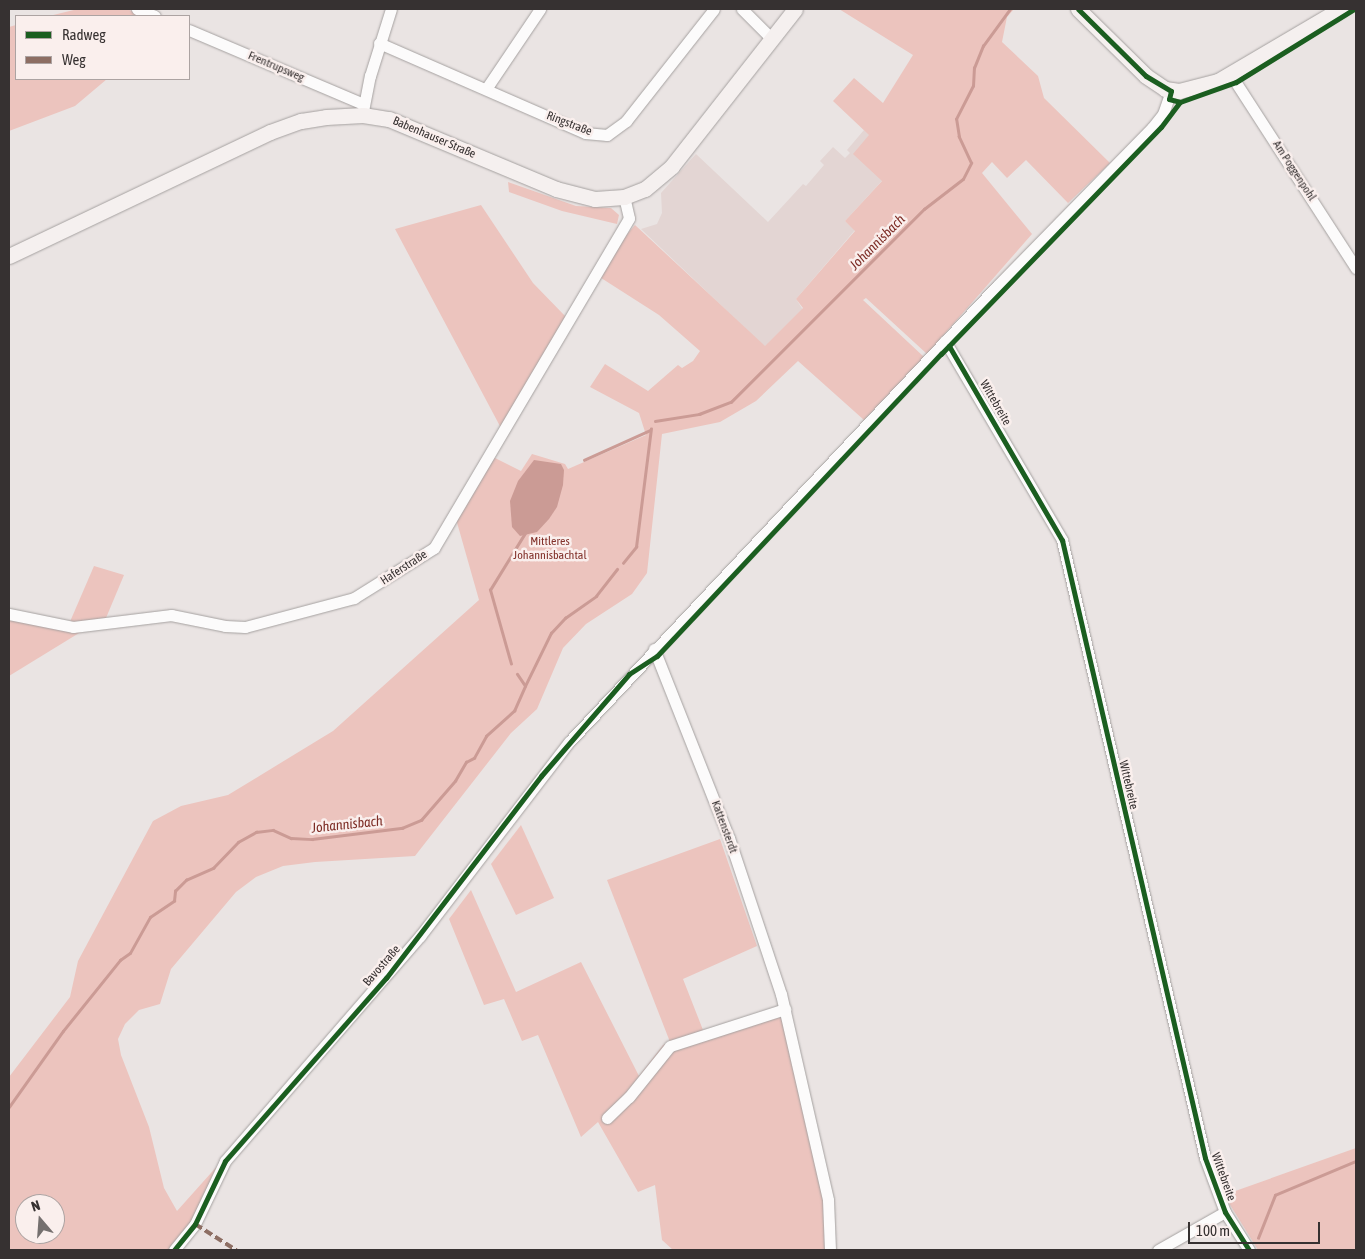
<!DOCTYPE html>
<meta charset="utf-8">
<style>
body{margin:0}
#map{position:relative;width:1365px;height:1259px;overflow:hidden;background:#eae4e3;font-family:"Asap Condensed",sans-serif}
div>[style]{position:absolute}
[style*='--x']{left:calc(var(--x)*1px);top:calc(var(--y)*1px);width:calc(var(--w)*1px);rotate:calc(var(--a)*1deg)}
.built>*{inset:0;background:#e3d5d3}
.green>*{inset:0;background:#ecc4be}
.water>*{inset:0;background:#cb9b95}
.stream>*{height:2.5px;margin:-1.25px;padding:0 1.25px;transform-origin:1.25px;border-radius:1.25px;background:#cb9b95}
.roads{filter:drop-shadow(0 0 1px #a5a1a0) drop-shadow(0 0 1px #a5a1a0)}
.minor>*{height:11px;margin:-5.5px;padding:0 5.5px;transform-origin:5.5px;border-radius:5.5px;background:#fcfbfb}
.secondary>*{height:15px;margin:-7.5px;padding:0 7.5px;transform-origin:7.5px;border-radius:7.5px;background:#f5f0ef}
.quiet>*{height:4px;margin-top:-2px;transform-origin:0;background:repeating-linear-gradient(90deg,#8d6e63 0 8px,transparent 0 12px)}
.cycleway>*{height:5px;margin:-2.5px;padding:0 2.5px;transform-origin:2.5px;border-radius:2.5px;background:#1b5e20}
span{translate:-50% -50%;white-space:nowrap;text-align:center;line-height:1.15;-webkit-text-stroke:5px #faefed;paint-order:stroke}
.street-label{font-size:12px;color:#363131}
.park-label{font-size:12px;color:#82312a}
.water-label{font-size:14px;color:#7d2c25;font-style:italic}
.frame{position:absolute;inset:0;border:10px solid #363131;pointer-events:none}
.legend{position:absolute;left:15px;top:15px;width:175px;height:65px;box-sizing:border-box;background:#faefed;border:1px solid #aca3a2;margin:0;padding:6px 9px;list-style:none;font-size:15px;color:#363131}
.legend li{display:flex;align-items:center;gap:10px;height:25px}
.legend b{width:25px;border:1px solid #aca3a2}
.north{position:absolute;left:15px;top:1194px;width:50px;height:50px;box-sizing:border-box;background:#faefed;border:1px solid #aca3a2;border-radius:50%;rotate:342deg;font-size:14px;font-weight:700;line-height:20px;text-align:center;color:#363131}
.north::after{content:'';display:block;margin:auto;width:18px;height:22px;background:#75706f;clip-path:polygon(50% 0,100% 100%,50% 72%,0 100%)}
.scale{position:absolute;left:1188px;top:1222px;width:132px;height:22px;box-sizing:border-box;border:2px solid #363131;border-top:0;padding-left:6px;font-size:15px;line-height:18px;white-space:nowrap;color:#363131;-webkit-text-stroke:4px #faefed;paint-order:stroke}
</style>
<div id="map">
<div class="built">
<div style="clip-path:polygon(864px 130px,900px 161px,845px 221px,855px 230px,796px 299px,803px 310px,765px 347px,641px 229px,657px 224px,662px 213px,661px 193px,696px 154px,768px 222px,803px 184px,806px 186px,824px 165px,820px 161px,833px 147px,845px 158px,850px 153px,847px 150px)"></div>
</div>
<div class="green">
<div style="clip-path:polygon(78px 9px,127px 9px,144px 16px,49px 16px)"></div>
<div style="clip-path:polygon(evenodd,839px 9px,1014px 9px,1007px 17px,1002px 42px,1038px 76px,1044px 98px,1110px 163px,1068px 203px,1026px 160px,1007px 178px,992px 162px,982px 173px,1032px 234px,927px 354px,866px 298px,863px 300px,924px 357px,864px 420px,798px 361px,756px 401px,720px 422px,662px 434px,647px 573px,632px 594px,586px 624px,563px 648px,537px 709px,511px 733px,415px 856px,315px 862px,283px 866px,256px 877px,236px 892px,171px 969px,160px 1004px,139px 1010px,125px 1024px,118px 1039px,121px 1055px,149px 1127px,164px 1188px,177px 1211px,219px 1164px,191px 1222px,172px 1247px,168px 1250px,9px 1249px,9px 1077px,70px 997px,78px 961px,153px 821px,181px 806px,228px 795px,333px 731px,479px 600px,456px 519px,493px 457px,521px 471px,532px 454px,565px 464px,568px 469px,646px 435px,639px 413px,590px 387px,605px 364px,648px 391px,678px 365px,682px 368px,693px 361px,700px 351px,659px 315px,598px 276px,617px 246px,635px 225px,765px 346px,803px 308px,796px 299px,855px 231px,845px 221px,882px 181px,853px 154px,869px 135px,833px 101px,854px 78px,883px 103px,913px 55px,839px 9px,25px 1204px,55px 1204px,55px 1234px,25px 1234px,25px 1204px)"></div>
<div style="clip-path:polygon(16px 25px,16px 79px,107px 79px,75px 106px,9px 131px,9px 27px)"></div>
<div style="clip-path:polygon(508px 182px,576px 206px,611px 208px,619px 215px,617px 224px,562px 211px,509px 192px)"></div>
<div style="clip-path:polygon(481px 205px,533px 283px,566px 317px,501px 428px,395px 229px)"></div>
<div style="clip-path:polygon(94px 566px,124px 575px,106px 618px,69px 624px)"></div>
<div style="clip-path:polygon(9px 616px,84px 630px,9px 676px)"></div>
<div style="clip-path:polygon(521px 825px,554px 898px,516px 915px,491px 864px)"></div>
<div style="clip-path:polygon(720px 839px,757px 946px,683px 979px,703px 1030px,781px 1014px,823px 1198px,825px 1250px,673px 1250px,662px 1240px,655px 1185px,638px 1192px,598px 1122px,581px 1137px,538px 1035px,522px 1041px,504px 999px,484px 1005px,449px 919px,471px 890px,516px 992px,581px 962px,639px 1076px,663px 1045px,670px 1042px,607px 880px)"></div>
<div style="clip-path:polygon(1356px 1148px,1356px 1250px,1258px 1250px,1224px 1195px)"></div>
</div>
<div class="water">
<div style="clip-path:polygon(534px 460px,561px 464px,564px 470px,563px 485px,557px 507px,549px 519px,537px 532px,520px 536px,512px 527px,510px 501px,518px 481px)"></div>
</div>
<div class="stream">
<div style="--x:655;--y:421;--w:45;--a:-9"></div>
<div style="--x:699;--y:414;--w:34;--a:-21"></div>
<div style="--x:731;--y:402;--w:273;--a:-45"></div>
<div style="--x:924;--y:209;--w:49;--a:-37.6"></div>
<div style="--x:963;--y:179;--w:18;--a:-63"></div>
<div style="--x:971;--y:163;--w:29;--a:-115"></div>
<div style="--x:959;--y:137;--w:18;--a:-99"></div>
<div style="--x:956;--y:119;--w:37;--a:-63"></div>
<div style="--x:973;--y:86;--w:18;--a:-87"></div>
<div style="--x:974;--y:68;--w:24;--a:-68"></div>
<div style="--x:983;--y:46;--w:46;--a:-53.9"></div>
<div style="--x:584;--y:460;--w:72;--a:-24.4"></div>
<div style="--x:623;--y:563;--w:21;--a:-51"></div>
<div style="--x:636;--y:547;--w:119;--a:-82.8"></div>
<div style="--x:511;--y:664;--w:77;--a:-105.8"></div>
<div style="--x:490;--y:590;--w:67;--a:-58.4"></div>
<div style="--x:525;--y:686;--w:59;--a:-63.9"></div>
<div style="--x:551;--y:633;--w:21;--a:-47"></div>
<div style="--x:565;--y:618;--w:38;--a:-35"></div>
<div style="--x:596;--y:596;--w:34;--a:-52"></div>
<div style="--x:9;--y:1107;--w:93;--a:-54.6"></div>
<div style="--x:63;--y:1031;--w:91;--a:-51.2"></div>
<div style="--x:120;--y:960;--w:12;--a:-35"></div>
<div style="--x:130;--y:953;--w:41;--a:-60.9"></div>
<div style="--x:150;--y:917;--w:29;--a:-34"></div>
<div style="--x:174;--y:901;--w:10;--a:-84"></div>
<div style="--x:175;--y:891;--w:16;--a:-45"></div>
<div style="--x:186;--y:880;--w:30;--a:-24"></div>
<div style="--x:213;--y:868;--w:36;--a:-46"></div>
<div style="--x:238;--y:842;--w:21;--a:-29"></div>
<div style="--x:256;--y:832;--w:17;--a:-7"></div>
<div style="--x:273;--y:830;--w:20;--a:24"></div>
<div style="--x:291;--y:838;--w:21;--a:3"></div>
<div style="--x:312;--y:839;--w:91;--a:-7"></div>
<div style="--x:402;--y:828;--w:21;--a:-23"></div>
<div style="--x:421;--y:820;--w:52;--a:-48.9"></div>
<div style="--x:455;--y:781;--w:22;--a:-60"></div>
<div style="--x:466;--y:762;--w:9;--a:-27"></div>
<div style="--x:474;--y:758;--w:25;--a:-61"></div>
<div style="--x:486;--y:736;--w:38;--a:-42"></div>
<div style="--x:514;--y:711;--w:27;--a:-66"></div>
<div style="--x:525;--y:686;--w:14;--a:-124"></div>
<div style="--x:1258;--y:1238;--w:46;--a:-68.4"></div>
<div style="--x:1275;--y:1195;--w:88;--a:-22.8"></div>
</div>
<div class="roads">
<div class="minor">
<div style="--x:137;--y:9;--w:19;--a:21"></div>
<div style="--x:742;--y:9;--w:42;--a:45"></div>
<div style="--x:189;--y:30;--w:189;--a:23"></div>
<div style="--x:379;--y:43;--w:225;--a:23.6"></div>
<div style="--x:585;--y:133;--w:22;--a:5"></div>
<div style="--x:607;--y:135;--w:24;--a:-36"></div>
<div style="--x:626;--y:121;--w:142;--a:-51.8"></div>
<div style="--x:1231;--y:75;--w:230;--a:57.1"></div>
<div style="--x:486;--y:89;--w:97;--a:-56"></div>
<div style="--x:363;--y:111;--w:36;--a:-79"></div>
<div style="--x:370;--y:76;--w:70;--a:-72.6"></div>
<div style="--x:945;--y:341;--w:231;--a:59.5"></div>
<div style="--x:1062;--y:540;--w:634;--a:76.97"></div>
<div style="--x:1205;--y:1158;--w:58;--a:69.7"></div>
<div style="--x:1225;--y:1212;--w:45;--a:57.7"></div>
<div style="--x:9;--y:614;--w:65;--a:11.5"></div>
<div style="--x:73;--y:627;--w:99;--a:-7"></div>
<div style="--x:171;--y:615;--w:55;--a:11.5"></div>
<div style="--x:225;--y:626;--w:20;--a:3"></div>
<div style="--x:245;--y:627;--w:113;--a:-14.9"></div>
<div style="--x:354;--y:598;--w:94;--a:-32"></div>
<div style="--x:434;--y:548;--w:383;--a:-59.4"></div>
<div style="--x:629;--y:218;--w:22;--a:-103"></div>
<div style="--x:654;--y:649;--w:203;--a:68.4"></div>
<div style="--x:729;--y:838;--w:164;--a:71.6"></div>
<div style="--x:781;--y:994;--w:211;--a:77.1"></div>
<div style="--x:828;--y:1200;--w:50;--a:87.7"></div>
<div style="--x:607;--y:1118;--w:30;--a:-44"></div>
<div style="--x:629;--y:1097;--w:65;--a:-51.2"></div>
<div style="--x:670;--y:1046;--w:121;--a:-17.8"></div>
<div style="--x:174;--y:1250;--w:33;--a:-51"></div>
<div style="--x:195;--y:1224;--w:70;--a:-64.5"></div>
<div style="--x:225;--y:1161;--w:298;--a:-49.1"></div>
<div style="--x:420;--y:936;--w:245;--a:-52.5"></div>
<div style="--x:569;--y:742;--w:627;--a:-46.81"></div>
<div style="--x:998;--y:285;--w:220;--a:-45.6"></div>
<div style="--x:1152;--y:128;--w:18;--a:-52"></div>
<div style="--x:1163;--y:114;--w:24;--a:-71"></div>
<div style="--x:1158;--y:1250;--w:77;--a:-29.6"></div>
</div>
<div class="secondary">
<div style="--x:1078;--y:9;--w:95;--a:44.6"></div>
<div style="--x:1146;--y:76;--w:23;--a:34"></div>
<div style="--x:1165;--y:89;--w:14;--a:8"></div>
<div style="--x:1179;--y:91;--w:40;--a:-14.4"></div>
<div style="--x:1218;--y:81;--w:142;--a:-30.5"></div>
<div style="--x:9;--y:256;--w:289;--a:-25.4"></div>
<div style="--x:270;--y:132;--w:33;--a:-20"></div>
<div style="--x:301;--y:121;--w:25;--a:-9"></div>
<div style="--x:326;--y:117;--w:37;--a:-3"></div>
<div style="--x:363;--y:115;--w:26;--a:9"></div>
<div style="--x:389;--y:119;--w:181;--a:22.7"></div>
<div style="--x:556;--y:189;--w:40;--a:14.4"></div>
<div style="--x:595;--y:199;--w:29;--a:-4"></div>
<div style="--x:624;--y:197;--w:22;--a:-21"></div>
<div style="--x:645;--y:189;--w:35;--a:-40"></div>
<div style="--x:672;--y:166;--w:199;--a:-51.9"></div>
</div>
</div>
<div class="quiet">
<div style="--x:195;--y:1224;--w:49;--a:32.4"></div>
</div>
<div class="cycleway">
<div style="--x:1078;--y:9;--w:95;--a:44.6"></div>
<div style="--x:1146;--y:76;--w:29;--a:31"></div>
<div style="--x:1171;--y:91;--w:8;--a:104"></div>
<div style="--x:1169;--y:99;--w:11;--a:15"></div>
<div style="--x:949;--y:346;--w:225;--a:59.8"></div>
<div style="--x:1062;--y:540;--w:634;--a:76.97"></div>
<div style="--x:1205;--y:1158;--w:58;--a:69.7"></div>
<div style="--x:1225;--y:1212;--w:45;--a:57.7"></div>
<div style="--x:174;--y:1250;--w:33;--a:-51"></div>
<div style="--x:195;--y:1224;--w:70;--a:-64.5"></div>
<div style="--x:225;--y:1161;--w:244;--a:-48.7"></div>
<div style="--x:386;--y:978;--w:255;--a:-52.5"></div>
<div style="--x:541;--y:776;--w:135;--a:-49.2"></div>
<div style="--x:629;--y:674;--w:33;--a:-33"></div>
<div style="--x:657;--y:656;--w:415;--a:-46.8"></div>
<div style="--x:941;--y:354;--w:316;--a:-45.9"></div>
<div style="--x:1161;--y:127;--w:31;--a:-53"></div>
<div style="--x:1180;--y:102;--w:59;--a:-19.7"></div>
<div style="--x:1236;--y:82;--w:139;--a:-31.7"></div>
</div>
<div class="street-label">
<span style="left:276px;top:67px;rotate:23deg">Frentrupsweg</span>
<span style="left:569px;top:124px;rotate:21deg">Ringstraße</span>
<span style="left:434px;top:138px;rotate:23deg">Babenhauser Straße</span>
<span style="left:1294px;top:171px;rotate:57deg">Am Poggenpohl</span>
<span style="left:995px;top:403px;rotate:60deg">Wittebreite</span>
<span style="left:404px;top:568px;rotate:-33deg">Haferstraße</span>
<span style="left:1128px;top:785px;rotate:77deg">Wittebreite</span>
<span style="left:724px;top:827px;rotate:70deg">Kattensterdt</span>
<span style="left:382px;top:966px;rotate:-49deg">Bavostraße</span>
<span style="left:1223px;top:1177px;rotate:70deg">Wittebreite</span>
</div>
<div class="park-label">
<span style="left:550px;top:549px">Mittleres<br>Johannisbachtal</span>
</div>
<div class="water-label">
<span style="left:877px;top:242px;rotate:-45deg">Johannisbach</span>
<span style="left:347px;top:824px;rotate:-6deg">Johannisbach</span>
</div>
<div class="frame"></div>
<ul class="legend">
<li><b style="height:6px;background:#1b5e20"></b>Radweg</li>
<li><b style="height:6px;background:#8d6e63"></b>Weg</li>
</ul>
<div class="north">N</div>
<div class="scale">100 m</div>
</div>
